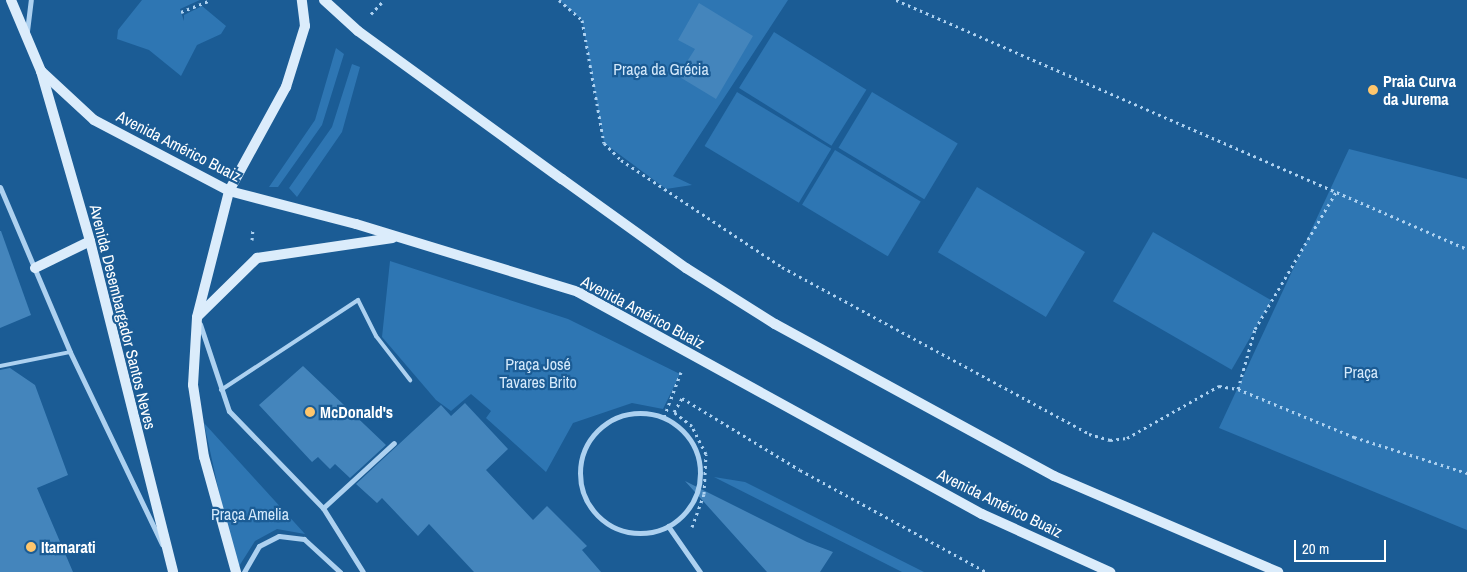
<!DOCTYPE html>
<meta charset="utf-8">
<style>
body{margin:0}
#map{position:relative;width:1467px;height:572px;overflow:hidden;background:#1b5c95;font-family:"Archivo Narrow",sans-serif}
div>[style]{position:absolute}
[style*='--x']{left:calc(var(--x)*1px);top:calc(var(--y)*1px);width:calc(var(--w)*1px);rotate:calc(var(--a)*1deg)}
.green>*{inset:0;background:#2e76b3;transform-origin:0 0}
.building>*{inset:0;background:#4485bc}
.path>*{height:3px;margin-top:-1.5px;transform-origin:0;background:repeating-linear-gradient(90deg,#add1f0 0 2.5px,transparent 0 6.5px)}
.service>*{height:4px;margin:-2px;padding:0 2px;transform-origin:2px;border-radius:2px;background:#add1f0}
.minor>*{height:5px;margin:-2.5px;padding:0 2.5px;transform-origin:2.5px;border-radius:2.5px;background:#add1f0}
.minor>.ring{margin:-2.5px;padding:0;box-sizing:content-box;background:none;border:5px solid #add1f0;border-radius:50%}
.secondary>*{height:10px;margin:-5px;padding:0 5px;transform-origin:5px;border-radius:5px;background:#dbecfb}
.dots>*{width:14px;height:14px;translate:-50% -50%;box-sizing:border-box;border:2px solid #1b5c95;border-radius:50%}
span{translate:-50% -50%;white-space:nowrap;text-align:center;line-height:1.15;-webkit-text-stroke:4.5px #1b5c95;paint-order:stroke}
.park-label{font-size:16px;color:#d4e9fb}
.poi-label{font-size:16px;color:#fff;font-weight:700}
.left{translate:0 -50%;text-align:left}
.street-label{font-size:16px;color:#fff}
.scale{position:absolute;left:1294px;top:540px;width:92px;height:22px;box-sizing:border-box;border:2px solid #fff;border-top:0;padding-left:6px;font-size:15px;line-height:18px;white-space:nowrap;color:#fff;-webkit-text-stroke:4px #1b5c95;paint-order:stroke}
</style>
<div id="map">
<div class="green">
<div style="clip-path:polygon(142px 0,200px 0,180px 9px,184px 21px,184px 15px,202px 6px,226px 26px,221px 34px,197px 45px,181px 76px,149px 50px,117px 39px,118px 30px)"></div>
<div style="clip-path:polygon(559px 0,788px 0,673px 176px,692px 185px,666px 189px,604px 143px,582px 20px)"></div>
<div style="left:774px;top:32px;width:109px;height:66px;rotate:32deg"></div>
<div style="clip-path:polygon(336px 48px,344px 54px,322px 125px,278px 187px,269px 187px,315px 120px)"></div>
<div style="clip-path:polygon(352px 64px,360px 67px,342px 132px,297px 197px,289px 188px,332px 127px)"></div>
<div style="left:737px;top:92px;width:110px;height:63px;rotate:31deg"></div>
<div style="left:872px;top:92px;width:100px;height:65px;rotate:31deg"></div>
<div style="clip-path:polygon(1349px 149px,1467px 179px,1467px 530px,1219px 428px)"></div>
<div style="left:835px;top:150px;width:100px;height:64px;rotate:31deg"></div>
<div style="left:977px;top:187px;width:126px;height:76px;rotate:31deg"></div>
<div style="left:1153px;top:232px;width:137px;height:80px;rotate:30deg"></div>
<div style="clip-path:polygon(390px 261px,568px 319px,680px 374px,663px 409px,632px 403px,573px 423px,546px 472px,486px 418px,491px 411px,471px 394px,451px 411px,436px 400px,382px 337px)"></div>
<div style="clip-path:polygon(204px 423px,305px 534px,277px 529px,255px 541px,236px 571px)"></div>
<div style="clip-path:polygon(714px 477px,745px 482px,924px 572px,902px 572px)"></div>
</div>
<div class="building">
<div style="clip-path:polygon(699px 3px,753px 36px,716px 99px,678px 76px,695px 49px,678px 40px)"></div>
<div style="clip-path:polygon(1px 231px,31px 315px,0 328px,0 231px)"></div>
<div style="clip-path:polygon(303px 366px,386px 445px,350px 478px,335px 464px,330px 469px,318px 457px,312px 462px,259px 405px)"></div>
<div style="clip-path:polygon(10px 368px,35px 385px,68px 475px,37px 488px,73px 572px,0 572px,0 370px)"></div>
<div style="clip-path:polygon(465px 403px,508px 449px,486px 470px,533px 520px,547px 506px,587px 546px,582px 550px,601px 572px,474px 572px,429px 524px,418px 536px,382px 498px,377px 503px,356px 484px,441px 405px,451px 416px)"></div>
<div style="clip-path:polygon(685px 481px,807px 542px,833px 552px,820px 572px,767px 572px)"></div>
</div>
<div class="path">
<div style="--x:559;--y:0;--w:30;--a:41"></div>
<div style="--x:582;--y:20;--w:125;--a:79.9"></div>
<div style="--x:604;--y:143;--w:24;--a:45"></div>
<div style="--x:621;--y:160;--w:193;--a:33.6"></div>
<div style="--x:782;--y:267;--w:349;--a:28.5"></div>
<div style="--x:1089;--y:434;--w:22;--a:16"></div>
<div style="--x:1110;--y:440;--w:17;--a:-7"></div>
<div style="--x:1127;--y:438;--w:106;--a:-29.5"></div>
<div style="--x:1219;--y:386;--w:19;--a:9"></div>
<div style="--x:1238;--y:389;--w:126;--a:22.5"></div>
<div style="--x:1354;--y:437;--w:119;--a:17.7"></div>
<div style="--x:896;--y:0;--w:623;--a:23.56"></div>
<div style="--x:181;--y:12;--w:32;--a:-22"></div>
<div style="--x:371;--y:14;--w:19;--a:-47"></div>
<div style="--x:252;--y:240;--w:12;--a:-85"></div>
<div style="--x:1238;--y:389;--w:62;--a:-74.2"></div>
<div style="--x:1255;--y:329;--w:159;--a:-59.4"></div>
<div style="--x:664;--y:417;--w:48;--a:-69.3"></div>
<div style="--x:692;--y:527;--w:35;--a:-70"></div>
<div style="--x:704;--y:494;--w:40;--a:-87.1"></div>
<div style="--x:706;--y:454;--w:31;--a:-117"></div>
<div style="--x:692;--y:426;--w:23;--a:-142"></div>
<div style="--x:674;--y:412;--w:16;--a:-60"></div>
<div style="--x:682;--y:398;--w:138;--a:31.4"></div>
<div style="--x:800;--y:470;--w:212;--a:28.7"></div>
</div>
<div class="service">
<div style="--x:0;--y:366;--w:71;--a:-11.3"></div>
<div style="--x:221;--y:390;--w:164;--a:-33.3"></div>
<div style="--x:358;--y:300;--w:40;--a:63.4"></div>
<div style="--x:376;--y:336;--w:56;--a:52.3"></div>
</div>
<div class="minor">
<div style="--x:27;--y:31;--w:31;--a:-83"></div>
<div style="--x:0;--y:187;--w:179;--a:67"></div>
<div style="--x:70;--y:352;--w:213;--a:64.4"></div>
<div style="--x:200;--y:324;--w:92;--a:71.6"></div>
<div style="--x:229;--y:411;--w:135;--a:45.9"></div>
<div style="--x:323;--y:508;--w:75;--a:58"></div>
<div class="ring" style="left:580px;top:413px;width:115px;height:115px"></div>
<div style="--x:323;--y:508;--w:96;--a:-42.5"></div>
<div style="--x:668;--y:526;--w:56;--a:55.2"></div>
<div style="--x:244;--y:572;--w:30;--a:-60"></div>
<div style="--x:259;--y:546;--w:22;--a:-27"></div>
<div style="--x:279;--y:536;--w:25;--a:7"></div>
<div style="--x:304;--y:539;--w:49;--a:42.5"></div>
</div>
<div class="secondary">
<div style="--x:11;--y:0;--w:77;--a:67.1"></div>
<div style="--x:41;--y:71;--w:177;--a:73.9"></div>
<div style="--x:90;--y:241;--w:341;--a:75.9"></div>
<div style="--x:324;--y:0;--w:46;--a:42.4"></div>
<div style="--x:358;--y:31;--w:252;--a:36"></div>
<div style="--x:562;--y:179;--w:153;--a:35.7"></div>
<div style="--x:686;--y:268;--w:105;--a:32.2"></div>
<div style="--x:775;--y:324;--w:318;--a:28.6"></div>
<div style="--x:1054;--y:476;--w:244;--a:23.2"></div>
<div style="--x:41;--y:71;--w:72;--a:42.8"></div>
<div style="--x:94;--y:120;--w:153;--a:27.7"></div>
<div style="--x:229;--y:191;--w:131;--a:14.6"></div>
<div style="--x:356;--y:224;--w:232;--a:17"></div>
<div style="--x:578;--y:292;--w:461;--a:28.8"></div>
<div style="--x:982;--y:514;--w:141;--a:24.4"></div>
<div style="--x:35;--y:268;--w:61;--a:-26.1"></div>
<div style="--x:198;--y:316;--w:83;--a:-44.5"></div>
<div style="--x:257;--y:258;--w:137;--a:-8.4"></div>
<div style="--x:236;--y:572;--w:119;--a:-105.5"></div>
<div style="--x:204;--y:457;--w:73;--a:-98.7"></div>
<div style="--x:193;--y:385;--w:68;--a:-86.6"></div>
<div style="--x:197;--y:317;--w:130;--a:-75.7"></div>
<div style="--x:229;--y:191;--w:119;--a:-61.3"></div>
<div style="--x:286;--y:87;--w:64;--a:-72.7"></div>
<div style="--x:305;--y:26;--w:26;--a:-97"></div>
</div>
<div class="dots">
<div style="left:1373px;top:90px;background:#ffc66c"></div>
<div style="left:310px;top:412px;background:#ffc66c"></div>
<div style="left:31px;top:547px;background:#ffc66c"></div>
</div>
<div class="park-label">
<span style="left:661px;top:69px">Praça da Grécia</span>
<span style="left:538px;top:373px">Praça José<br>Tavares Brito</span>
<span style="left:1361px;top:372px">Praça</span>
<span style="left:250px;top:514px">Praça Amelia</span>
</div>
<div class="poi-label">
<span class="left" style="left:1383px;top:90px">Praia Curva<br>da Jurema</span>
<span class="left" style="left:320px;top:412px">McDonald's</span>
<span class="left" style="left:41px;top:547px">Itamarati</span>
</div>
<div class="street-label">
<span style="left:179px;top:146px;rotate:27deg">Avenida Américo Buaiz</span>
<span style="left:643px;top:312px;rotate:28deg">Avenida Américo Buaiz</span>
<span style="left:123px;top:317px;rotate:76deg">Avenida Desembargador Santos Neves</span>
<span style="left:1000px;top:503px;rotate:26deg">Avenida Américo Buaiz</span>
</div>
<div class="scale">20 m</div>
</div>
